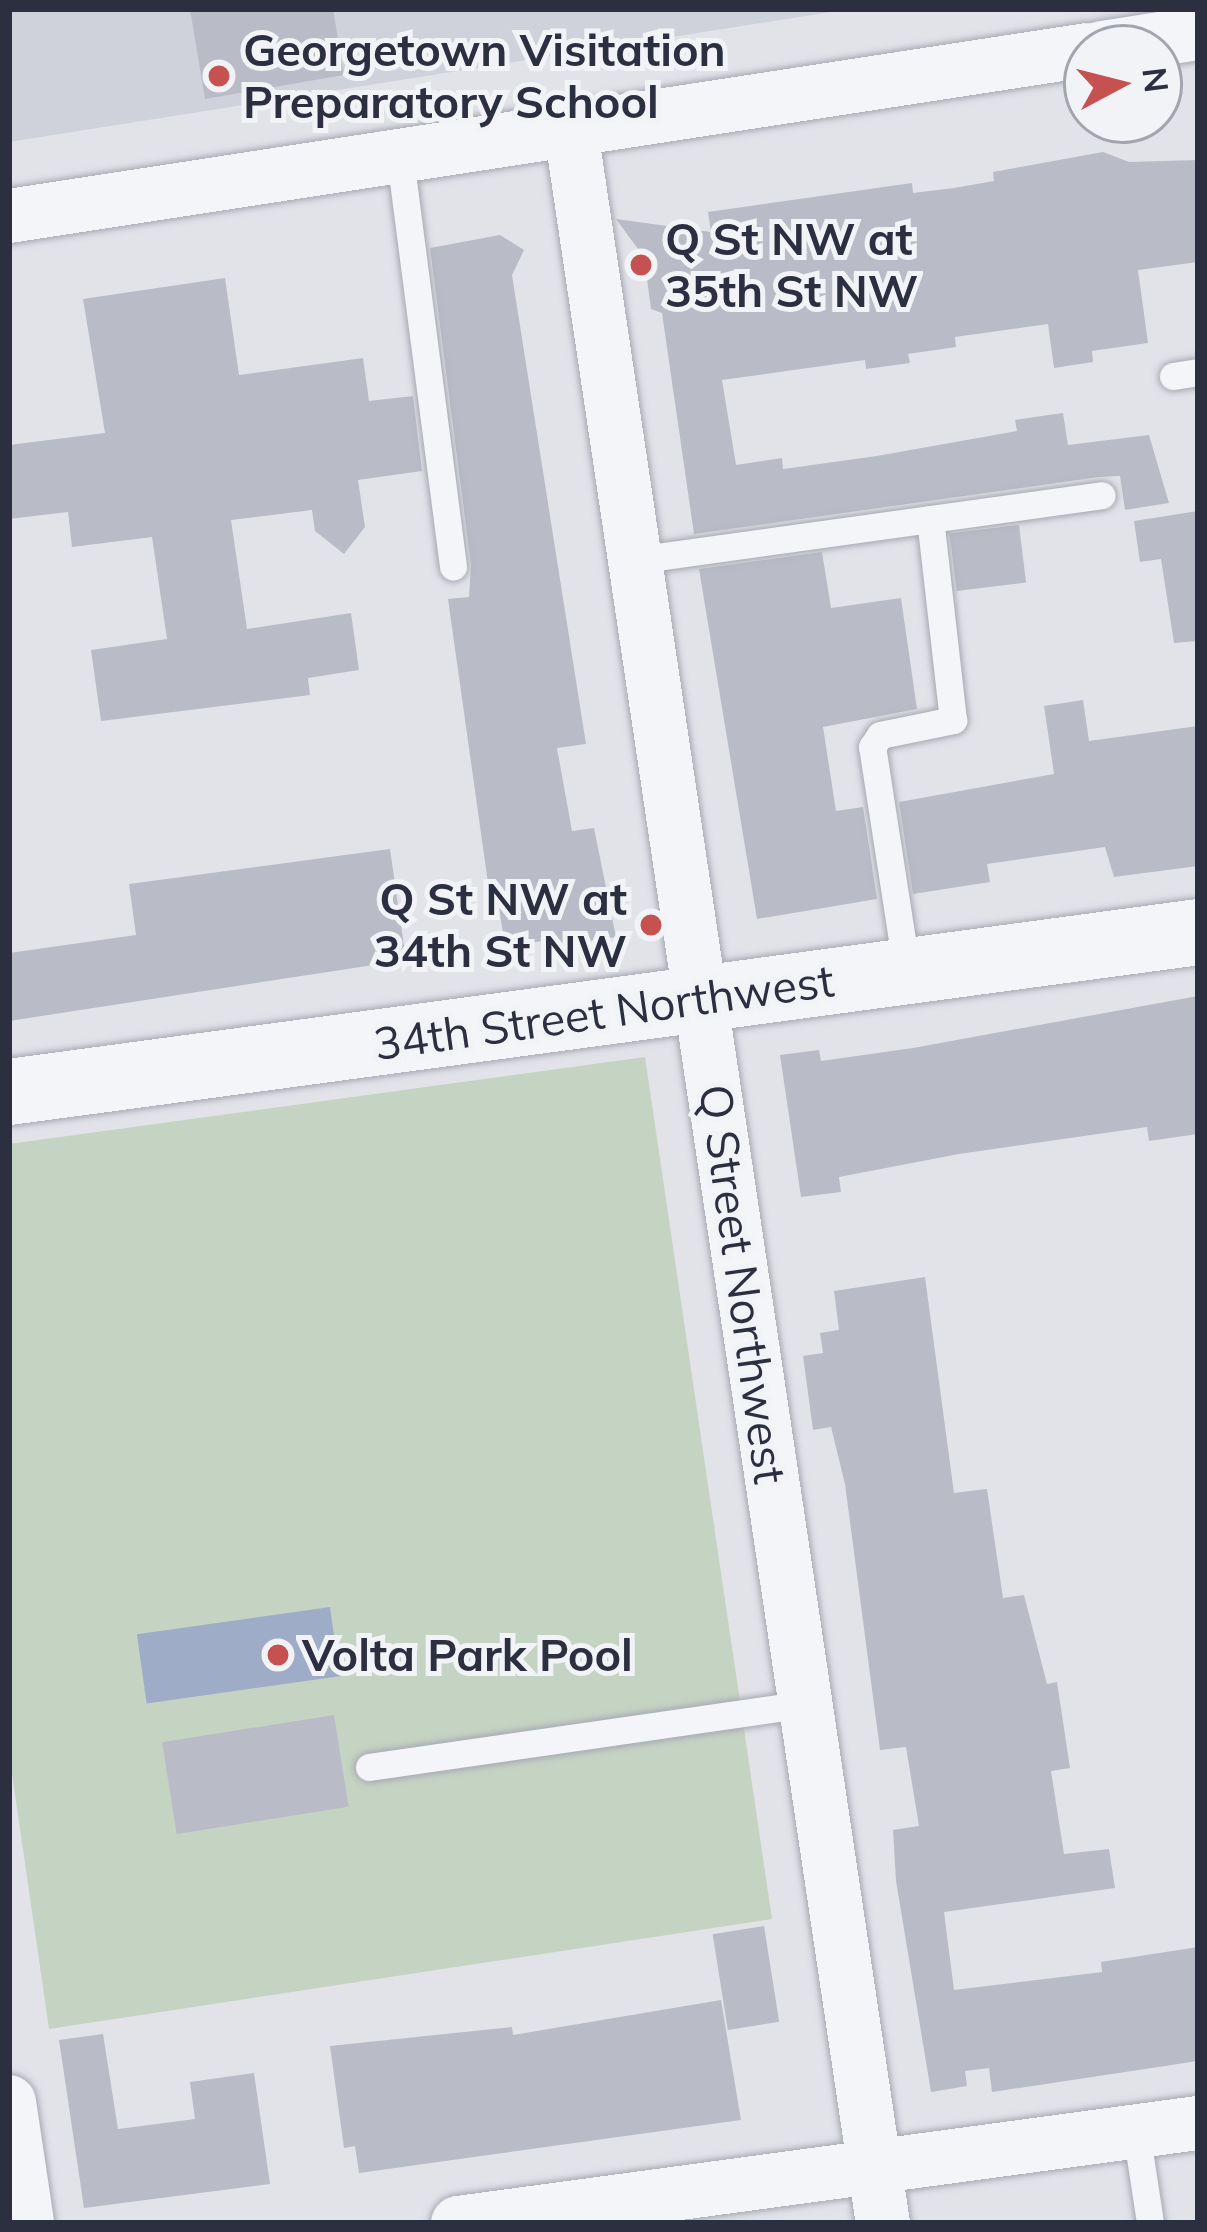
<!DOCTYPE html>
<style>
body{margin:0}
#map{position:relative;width:1207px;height:2232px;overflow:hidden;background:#e2e3e9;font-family:Mulish,sans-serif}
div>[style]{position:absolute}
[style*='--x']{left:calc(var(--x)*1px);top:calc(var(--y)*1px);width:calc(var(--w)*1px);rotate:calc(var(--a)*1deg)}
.built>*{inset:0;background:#d0d2db}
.green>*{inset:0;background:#c5d3c3}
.water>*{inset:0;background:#9facc7;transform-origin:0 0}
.building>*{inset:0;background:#b9bcc6;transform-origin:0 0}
.roads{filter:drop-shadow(0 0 3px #a7a9b3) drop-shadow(0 0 3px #a7a9b3)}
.service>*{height:27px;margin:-13.5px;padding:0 13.5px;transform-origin:13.5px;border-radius:13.5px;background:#f4f5f8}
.minor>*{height:54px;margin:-27px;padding:0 27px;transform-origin:27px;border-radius:27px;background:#f4f5f8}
.tertiary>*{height:66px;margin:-33px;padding:0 33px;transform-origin:33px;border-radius:33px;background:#f4f5f8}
.dots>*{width:33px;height:33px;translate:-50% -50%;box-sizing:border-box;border:6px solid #f1f3f7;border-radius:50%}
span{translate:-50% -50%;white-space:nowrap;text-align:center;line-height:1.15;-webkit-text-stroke:10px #f1f3f7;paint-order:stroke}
.poi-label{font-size:45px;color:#2b2f40;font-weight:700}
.left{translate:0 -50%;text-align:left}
.right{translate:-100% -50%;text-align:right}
.street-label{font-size:45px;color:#2b2f40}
.frame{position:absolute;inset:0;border:12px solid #2b2f40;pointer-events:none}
.north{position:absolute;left:1063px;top:24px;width:120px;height:120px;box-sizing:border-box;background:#f1f3f7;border:3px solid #a2a5ae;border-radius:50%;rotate:83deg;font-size:33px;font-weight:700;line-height:48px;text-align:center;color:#2b2f40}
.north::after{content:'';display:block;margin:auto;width:42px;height:54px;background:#c55150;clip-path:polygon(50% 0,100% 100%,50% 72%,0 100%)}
</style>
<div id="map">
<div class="built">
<div style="clip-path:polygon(9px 9px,850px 9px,9px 142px)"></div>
</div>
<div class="green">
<div style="clip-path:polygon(645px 1057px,772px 1919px,49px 2029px,9px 1753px,9px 1144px)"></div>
</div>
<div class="water">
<div style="left:330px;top:1607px;width:70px;height:195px;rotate:82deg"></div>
</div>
<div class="building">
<div style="clip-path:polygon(190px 9px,333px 9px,344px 75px,205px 99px)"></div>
<div style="clip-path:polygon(1103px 152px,1129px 162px,1198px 160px,1198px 262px,1138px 270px,1148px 343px,1092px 351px,1093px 362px,1054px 368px,1048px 324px,955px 337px,956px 347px,908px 354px,910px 363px,866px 369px,865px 360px,722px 380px,736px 465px,782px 458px,783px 469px,877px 456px,1017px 431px,1015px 420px,1063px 413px,1068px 445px,1149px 435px,1169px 503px,1125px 510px,1120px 476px,1099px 477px,694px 534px,662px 313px,651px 309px,644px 257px,616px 219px,711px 232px,708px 212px,912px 183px,913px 193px,954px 188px,994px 181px,993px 172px)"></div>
<div style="clip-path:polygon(500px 235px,524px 250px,512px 275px,586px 744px,557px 748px,572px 831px,594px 828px,616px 937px,544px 948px,543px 941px,505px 946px,495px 882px,488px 883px,448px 599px,469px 597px,471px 565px,430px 248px)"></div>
<div style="clip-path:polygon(225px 278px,239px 375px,363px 358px,369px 401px,413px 396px,422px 471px,358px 480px,365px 527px,344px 554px,315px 531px,312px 510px,231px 520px,247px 629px,351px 613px,359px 670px,308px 678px,310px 695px,101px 721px,91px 650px,167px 639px,152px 537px,72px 547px,68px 512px,9px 519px,9px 445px,105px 433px,83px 299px)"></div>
<div style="clip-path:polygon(1198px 511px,1198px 641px,1174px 643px,1161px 559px,1140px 562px,1134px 521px)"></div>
<div style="left:1019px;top:525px;width:58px;height:70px;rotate:83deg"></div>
<div style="clip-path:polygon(822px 552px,831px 608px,901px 598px,917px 709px,823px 727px,836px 811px,863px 807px,877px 899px,757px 919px,699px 569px)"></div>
<div style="clip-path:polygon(1083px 700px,1089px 741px,1198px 726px,1198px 866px,1114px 877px,1105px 847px,987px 864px,990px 882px,913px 894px,899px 802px,1054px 774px,1044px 706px)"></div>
<div style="clip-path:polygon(390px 849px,406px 960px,9px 1021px,9px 953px,136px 935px,129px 884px)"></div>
<div style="clip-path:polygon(1198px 996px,1198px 1134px,1149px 1141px,1147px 1127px,959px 1154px,839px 1177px,841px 1192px,801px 1197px,780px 1055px,819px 1050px,821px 1061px,913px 1048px)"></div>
<div style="clip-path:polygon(925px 1277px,954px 1493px,987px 1489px,1003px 1598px,1024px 1595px,1047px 1684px,1057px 1682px,1070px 1768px,1051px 1771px,1064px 1854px,1109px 1849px,1115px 1888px,944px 1912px,954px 1990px,1102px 1972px,1101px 1962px,1198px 1947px,1198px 2061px,992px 2092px,989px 2068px,965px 2071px,967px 2086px,931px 2092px,896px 1881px,893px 1830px,919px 1826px,906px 1747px,880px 1750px,845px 1484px,831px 1427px,813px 1430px,803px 1356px,823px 1353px,820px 1333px,839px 1330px,834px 1291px)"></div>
<div style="left:334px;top:1715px;width:93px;height:174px;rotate:81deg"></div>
<div style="left:764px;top:1926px;width:97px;height:52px;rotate:81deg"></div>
<div style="clip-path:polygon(721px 2000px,741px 2120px,359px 2173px,355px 2146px,344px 2148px,330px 2046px,512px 2027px,513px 2035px)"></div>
<div style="clip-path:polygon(103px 2034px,118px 2129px,195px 2119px,190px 2082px,254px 2073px,270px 2184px,84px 2208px,59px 2040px)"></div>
</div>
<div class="roads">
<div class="service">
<div style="--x:400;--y:158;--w:412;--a:82.6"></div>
<div style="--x:1173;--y:376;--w:25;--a:-9"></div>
<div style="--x:635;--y:560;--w:471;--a:-7.9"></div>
<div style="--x:907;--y:972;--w:228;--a:-98.8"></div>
<div style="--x:872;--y:747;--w:14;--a:-56"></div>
<div style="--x:880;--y:735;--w:75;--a:-11.6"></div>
<div style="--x:953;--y:720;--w:202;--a:-96.5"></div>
<div style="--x:369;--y:1767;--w:441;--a:-8.2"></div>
<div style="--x:1136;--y:2131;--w:93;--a:81.3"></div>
</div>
<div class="minor">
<div style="--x:1102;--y:48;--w:97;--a:-8.9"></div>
<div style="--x:571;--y:131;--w:2115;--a:81.52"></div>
<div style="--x:9;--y:216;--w:1091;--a:-8.75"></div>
<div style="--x:9;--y:2102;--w:122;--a:81.5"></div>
<div style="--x:458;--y:2223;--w:747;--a:-7.7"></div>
</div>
<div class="tertiary">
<div style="--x:9;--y:1092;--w:1200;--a:-7.66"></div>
</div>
</div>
<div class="dots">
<div style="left:219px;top:76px;background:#c55150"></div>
<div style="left:641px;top:265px;background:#c55150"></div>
<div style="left:651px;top:925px;background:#c55150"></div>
<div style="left:278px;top:1655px;background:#c55150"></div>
</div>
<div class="poi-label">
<span class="left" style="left:243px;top:76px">Georgetown Visitation<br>Preparatory School</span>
<span class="left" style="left:665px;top:265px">Q St NW at<br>35th St NW</span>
<span class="right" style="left:627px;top:925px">Q St NW at<br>34th St NW</span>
<span class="left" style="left:302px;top:1655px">Volta Park Pool</span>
</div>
<div class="street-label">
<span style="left:604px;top:1012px;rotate:-8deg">34th Street Northwest</span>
<span style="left:743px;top:1284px;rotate:82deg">Q Street Northwest</span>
</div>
<div class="frame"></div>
<div class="north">N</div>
</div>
